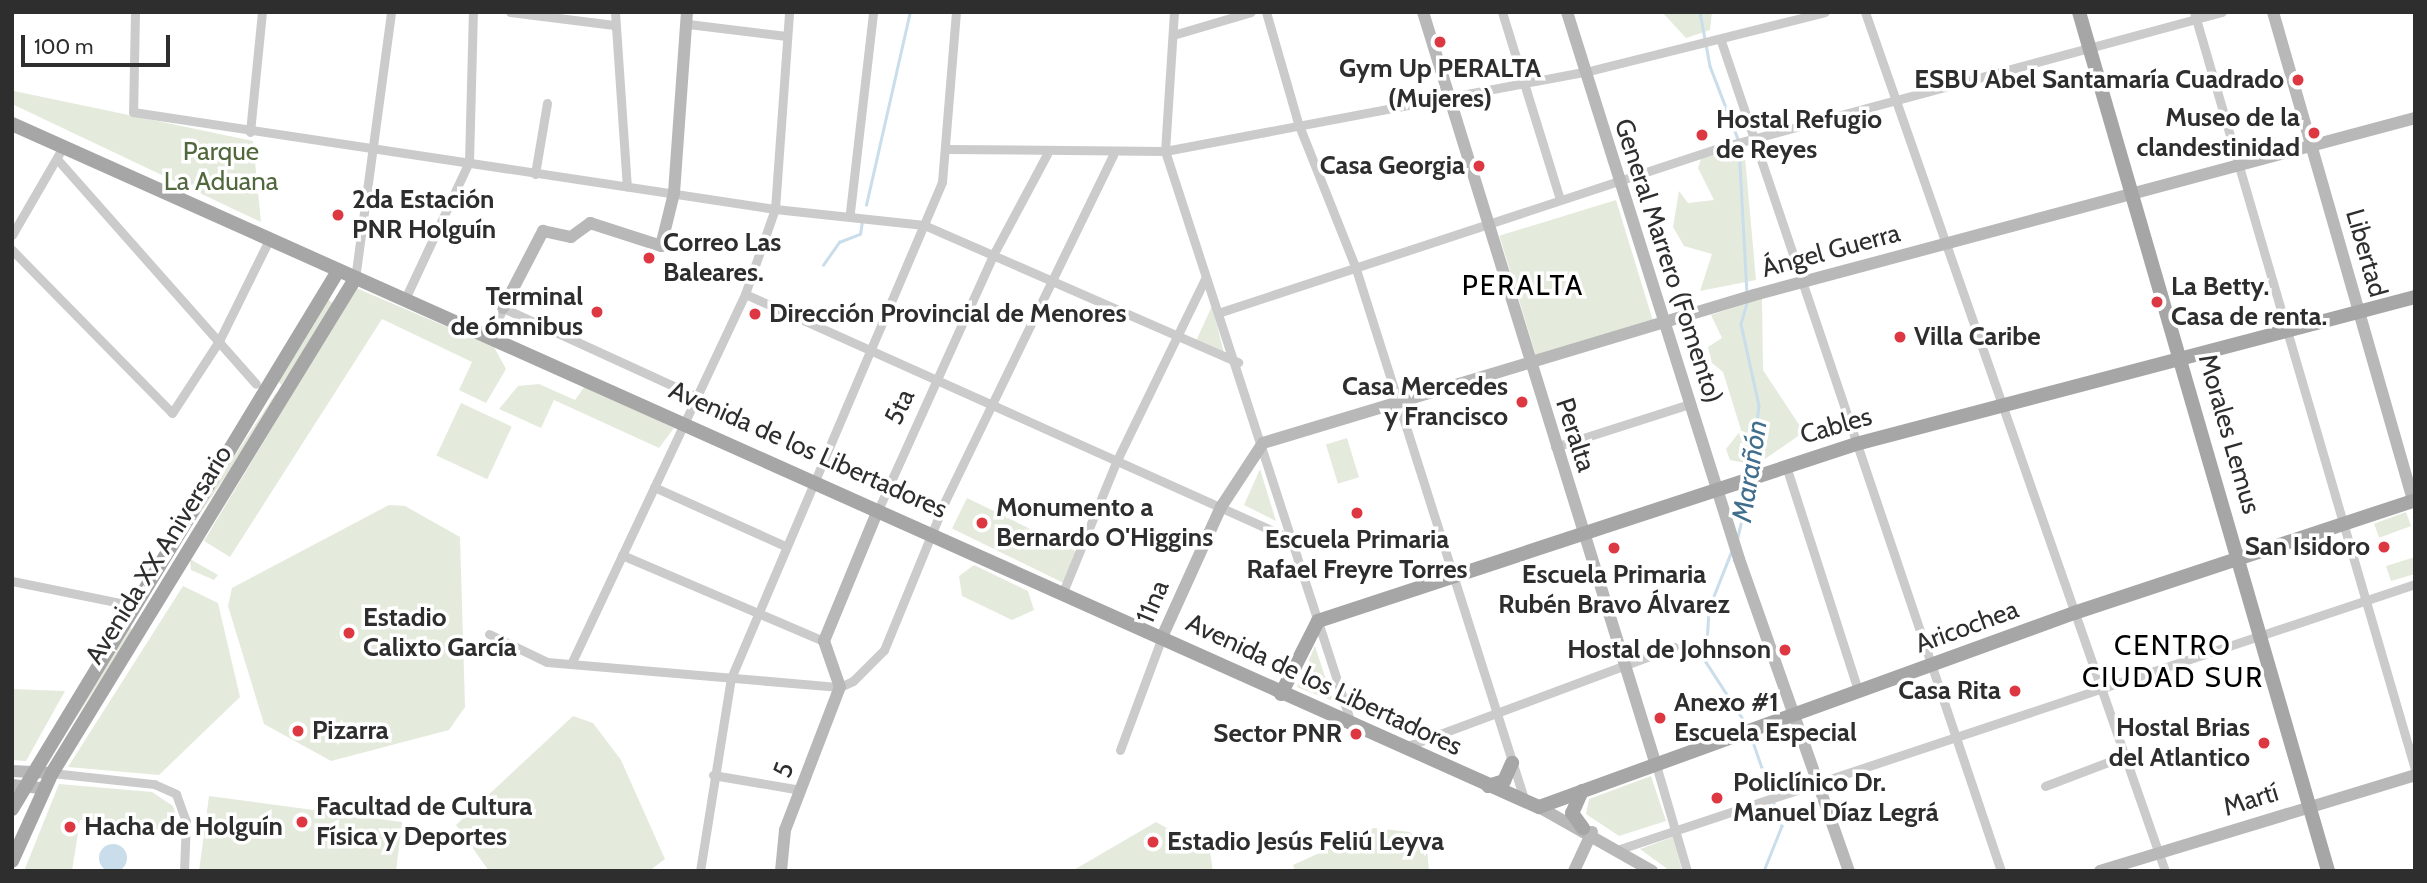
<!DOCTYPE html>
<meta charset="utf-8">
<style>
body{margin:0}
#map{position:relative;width:2427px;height:883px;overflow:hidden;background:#fff;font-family:Cabin,sans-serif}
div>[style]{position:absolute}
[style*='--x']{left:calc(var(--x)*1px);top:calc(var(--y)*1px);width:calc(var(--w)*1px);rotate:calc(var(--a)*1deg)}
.green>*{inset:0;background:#e4ebdc;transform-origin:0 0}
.water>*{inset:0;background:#c9ddea}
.round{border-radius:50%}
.stream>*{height:2.5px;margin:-1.25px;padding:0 1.25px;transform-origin:1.25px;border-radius:1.25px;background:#c9ddea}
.street>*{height:9px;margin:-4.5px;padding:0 4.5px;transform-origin:4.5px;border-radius:4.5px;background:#cbcbcb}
.secondary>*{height:12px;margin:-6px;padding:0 6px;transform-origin:6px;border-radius:6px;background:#b8b8b8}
.primary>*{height:14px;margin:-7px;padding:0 7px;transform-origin:7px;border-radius:7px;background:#a6a6a6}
.dots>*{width:19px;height:19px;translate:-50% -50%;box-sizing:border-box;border:4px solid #fff;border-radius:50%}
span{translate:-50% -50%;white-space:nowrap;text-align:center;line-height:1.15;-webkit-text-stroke:7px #fff;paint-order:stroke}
.poi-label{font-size:26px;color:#2e2e2e;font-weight:700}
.right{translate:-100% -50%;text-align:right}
.left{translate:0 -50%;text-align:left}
.park-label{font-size:26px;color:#51683d}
.street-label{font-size:26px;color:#2e2e2e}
.neighbourhood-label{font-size:28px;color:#000;letter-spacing:2px}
.water-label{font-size:28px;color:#406e8c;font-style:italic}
.frame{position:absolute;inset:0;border:14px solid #2e2e2e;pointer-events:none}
.scale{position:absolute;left:21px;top:35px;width:149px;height:32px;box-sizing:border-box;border:4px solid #2e2e2e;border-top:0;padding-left:9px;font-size:21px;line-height:24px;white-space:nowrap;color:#2e2e2e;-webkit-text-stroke:5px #fff;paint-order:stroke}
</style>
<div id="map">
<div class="green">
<div style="clip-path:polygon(1662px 12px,1712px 12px,1710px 30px,1686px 38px)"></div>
<div style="clip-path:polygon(14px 91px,253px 141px,261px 222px,12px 104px)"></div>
<div style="clip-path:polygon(1744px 146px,1756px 280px,1700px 291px,1712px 254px,1684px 246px,1673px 227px,1679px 191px,1688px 203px,1714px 200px,1698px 168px,1701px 159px)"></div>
<div style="left:1616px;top:200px;width:125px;height:122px;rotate:73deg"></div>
<div style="clip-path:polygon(356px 288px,494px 347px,506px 369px,486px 403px,459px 390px,472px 362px,382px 319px,230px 557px,204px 541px)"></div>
<div style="clip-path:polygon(1762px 298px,1763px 370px,1804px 432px,1762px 461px,1745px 463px,1730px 460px,1726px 449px,1741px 430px,1723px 372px,1712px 363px,1708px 347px,1722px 338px,1711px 315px)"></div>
<div style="clip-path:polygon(328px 299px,335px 305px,281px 385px,278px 380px)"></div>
<div style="clip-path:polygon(1212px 306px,1224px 353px,1196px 341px)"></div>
<div style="clip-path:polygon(539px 384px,575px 400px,585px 386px,674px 428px,659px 448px,554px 400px,541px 428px,499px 409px,518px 386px)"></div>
<div style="clip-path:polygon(276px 393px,279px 398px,180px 543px,182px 536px)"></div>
<div style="left:461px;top:403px;width:56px;height:58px;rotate:25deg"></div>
<div style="left:1347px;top:438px;width:41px;height:22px;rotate:73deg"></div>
<div style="clip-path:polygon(1260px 469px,1276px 521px,1244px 505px)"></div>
<div style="left:967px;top:498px;width:127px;height:34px;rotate:26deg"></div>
<div style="clip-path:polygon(389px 505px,405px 506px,460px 537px,465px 707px,449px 730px,331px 761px,264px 724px,228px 606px,232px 588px)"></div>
<div style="left:2406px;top:512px;width:15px;height:34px;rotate:70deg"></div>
<div style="clip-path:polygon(2415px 557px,2415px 574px,2391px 581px,2386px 566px)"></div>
<div style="clip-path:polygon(190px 559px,218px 575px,214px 580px,191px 570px)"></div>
<div style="clip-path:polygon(974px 565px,1028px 591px,1034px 610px,1012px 620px,962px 596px,959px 576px)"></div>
<div style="clip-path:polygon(183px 586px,218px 603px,240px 697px,159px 775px,68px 767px)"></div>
<div style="clip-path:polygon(130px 625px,132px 632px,44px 767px)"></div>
<div style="clip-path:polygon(1315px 646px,1333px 701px,1297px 687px)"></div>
<div style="clip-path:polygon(12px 689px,65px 691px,26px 761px,12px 760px)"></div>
<div style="clip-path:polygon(573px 716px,593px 723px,621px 760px,665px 859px,649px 871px,489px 871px,456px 825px)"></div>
<div style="clip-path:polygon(1651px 776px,1666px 821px,1619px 836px,1586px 814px,1589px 799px)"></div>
<div style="clip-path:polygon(59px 784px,152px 792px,173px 806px,182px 833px,80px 820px,72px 871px,24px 871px)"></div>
<div style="clip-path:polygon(209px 796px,402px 822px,396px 871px,199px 871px)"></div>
<div style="clip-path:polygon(1156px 822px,1210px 852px,1213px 871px,1072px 871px)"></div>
<div style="clip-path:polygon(1374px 828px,1410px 832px,1427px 849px,1429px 871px,1295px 871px,1293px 865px)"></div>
<div style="clip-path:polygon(1673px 837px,1682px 871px,1670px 871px,1640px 849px)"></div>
</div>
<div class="water">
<div class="round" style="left:99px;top:844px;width:28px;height:28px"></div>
</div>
<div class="stream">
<div style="--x:1700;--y:12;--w:55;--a:79.5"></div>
<div style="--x:1710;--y:66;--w:78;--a:69"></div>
<div style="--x:1739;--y:146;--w:147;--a:86.9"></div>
<div style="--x:866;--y:205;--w:198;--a:-77.2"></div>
<div style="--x:823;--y:265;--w:28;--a:-55"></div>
<div style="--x:839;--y:242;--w:22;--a:-21"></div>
<div style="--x:860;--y:234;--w:12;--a:-81"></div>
<div style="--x:1747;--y:303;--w:22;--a:106"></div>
<div style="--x:1741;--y:324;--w:83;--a:77.5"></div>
<div style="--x:1759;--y:405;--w:69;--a:96.6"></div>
<div style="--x:1737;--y:539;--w:57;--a:-76.7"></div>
<div style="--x:1732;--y:551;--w:62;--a:111.6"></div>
<div style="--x:1709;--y:609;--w:53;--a:93.2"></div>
<div style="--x:1706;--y:662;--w:77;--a:57.1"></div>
<div style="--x:1751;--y:736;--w:95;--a:71"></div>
<div style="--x:1782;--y:826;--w:48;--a:111.8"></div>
</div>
<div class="street">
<div style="--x:135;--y:12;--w:100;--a:91.1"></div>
<div style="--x:133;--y:112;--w:649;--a:8.59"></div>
<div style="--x:775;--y:209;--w:150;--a:6.1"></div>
<div style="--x:924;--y:225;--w:343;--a:23.6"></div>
<div style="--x:510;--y:12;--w:105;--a:7.1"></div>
<div style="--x:615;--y:12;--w:175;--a:86.1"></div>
<div style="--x:1174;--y:12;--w:139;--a:93.7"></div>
<div style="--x:1165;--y:151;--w:601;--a:71.99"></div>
<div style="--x:1266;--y:12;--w:116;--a:73.9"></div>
<div style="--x:1298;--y:123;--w:154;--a:68.3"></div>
<div style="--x:1355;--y:266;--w:562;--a:72.4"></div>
<div style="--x:1502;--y:12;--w:196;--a:72.8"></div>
<div style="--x:1865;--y:12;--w:910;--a:70.75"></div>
<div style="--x:2194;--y:12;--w:789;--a:73.73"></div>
<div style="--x:688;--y:24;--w:99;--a:7"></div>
<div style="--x:1173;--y:35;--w:81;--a:-16.4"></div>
<div style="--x:1721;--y:41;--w:876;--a:71.36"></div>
<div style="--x:250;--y:132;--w:121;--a:-84.3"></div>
<div style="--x:946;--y:149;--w:219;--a:0.5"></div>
<div style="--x:1165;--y:151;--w:427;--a:-10.7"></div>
<div style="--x:1585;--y:72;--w:247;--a:-14"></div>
<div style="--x:57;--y:159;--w:300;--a:48.5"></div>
<div style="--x:535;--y:174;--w:72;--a:-80.4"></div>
<div style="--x:850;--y:212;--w:201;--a:-83.4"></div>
<div style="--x:12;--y:235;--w:102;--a:-59.9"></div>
<div style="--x:12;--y:250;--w:228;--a:45.5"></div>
<div style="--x:172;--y:413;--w:86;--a:-56.9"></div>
<div style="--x:219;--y:341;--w:113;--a:-63.7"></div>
<div style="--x:355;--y:279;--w:269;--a:-82.3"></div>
<div style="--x:745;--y:294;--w:598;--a:24.17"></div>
<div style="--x:405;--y:299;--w:151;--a:-65"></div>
<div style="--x:469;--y:162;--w:150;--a:-88.5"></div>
<div style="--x:1221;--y:312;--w:524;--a:-18.23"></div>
<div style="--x:1719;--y:148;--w:521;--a:-15.13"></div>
<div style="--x:491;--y:334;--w:29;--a:-65"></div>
<div style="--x:503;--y:308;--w:213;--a:24.6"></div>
<div style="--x:1555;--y:447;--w:142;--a:-17.7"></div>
<div style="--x:1786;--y:466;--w:238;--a:72.2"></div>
<div style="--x:654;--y:487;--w:144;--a:24.2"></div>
<div style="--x:878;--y:510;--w:277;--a:-65.7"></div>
<div style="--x:992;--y:257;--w:117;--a:-61.9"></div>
<div style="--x:622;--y:555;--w:220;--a:23.1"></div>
<div style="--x:12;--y:581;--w:120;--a:11.5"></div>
<div style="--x:1063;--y:592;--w:143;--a:-67.8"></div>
<div style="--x:1117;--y:460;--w:201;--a:-64.1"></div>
<div style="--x:489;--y:634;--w:64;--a:25.8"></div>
<div style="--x:547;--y:662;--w:294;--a:4.9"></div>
<div style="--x:840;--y:687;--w:14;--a:-25"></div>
<div style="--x:853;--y:681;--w:44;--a:-45"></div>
<div style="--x:884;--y:650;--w:161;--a:-67.7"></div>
<div style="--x:945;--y:501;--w:385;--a:-64.1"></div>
<div style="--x:571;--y:664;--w:409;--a:-64.8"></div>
<div style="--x:745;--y:294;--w:90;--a:-70.6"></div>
<div style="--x:775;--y:209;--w:197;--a:-85.9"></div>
<div style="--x:1405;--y:747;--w:287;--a:-20.4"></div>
<div style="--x:1120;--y:750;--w:121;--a:-69.6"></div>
<div style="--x:1656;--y:765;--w:110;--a:73.7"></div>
<div style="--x:52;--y:773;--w:103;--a:6.2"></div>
<div style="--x:154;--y:784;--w:24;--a:24"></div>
<div style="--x:176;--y:794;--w:29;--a:70"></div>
<div style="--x:186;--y:821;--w:50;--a:92.3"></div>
<div style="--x:713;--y:775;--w:89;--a:9.7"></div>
<div style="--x:2045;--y:786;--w:85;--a:-20.8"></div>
<div style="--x:1620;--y:849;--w:838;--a:-18.43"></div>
<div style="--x:700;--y:871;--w:195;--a:-80.9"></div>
<div style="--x:731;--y:678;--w:539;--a:-66.95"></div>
<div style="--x:942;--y:182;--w:171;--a:-85.3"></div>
</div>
<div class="secondary">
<div style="--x:1423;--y:12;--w:788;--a:72.81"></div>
<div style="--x:1567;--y:12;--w:573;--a:72.54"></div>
<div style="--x:1739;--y:559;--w:331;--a:70.6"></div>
<div style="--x:2273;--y:12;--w:508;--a:73.99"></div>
<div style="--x:503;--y:308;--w:87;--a:-62.5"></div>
<div style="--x:543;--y:231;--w:29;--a:12"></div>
<div style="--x:571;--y:237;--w:24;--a:-36"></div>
<div style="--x:590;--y:223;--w:75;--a:17.9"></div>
<div style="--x:661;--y:246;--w:55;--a:-76.2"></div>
<div style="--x:674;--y:193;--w:181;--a:-85.9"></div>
<div style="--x:1162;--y:637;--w:143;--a:-65.6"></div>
<div style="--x:1221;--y:507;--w:77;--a:-56.7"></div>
<div style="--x:1263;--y:443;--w:513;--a:-16.77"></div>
<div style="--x:1754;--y:295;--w:684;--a:-14.99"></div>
<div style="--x:12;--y:771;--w:40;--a:2.9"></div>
<div style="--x:12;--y:785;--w:31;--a:6"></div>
<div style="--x:1539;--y:807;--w:130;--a:29.5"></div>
<div style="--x:781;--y:871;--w:41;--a:-84.4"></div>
<div style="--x:785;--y:830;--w:153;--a:-69"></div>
<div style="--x:840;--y:687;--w:49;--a:-109.2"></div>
<div style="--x:824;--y:641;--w:142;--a:-67.6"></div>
<div style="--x:1574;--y:871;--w:43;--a:-65.2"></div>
<div style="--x:2100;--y:871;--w:329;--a:-16.9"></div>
</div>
<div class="primary">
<div style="--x:2079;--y:12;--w:894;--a:73.83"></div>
<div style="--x:12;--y:124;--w:1673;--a:24.1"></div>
<div style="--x:1539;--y:807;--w:569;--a:-19.93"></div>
<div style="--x:2074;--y:613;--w:359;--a:-18.3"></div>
<div style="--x:1281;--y:694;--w:82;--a:-63.1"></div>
<div style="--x:1318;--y:621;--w:566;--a:-18.21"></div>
<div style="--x:1856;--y:444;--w:578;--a:-14.73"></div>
<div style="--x:1488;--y:786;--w:17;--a:-17"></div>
<div style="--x:1504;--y:781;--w:20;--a:-66"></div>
<div style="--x:1582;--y:791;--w:24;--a:114"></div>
<div style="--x:1572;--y:813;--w:19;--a:54"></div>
<div style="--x:12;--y:809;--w:629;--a:-58.79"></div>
<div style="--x:12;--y:861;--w:97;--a:-65.6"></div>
<div style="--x:52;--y:773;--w:580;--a:-58.48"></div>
</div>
<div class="dots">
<div style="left:1440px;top:42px;background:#dd3842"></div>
<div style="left:2298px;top:80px;background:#dd3842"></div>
<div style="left:2314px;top:133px;background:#dd3842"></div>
<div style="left:1702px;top:135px;background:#dd3842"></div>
<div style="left:1479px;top:166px;background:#dd3842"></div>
<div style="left:338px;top:215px;background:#dd3842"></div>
<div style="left:649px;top:258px;background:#dd3842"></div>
<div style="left:2157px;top:302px;background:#dd3842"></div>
<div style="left:597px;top:312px;background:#dd3842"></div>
<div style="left:755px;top:314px;background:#dd3842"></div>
<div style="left:1900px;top:337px;background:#dd3842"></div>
<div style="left:1522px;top:402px;background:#dd3842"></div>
<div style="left:1357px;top:513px;background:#dd3842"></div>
<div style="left:982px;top:523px;background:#dd3842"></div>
<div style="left:2384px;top:547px;background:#dd3842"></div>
<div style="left:1614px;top:548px;background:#dd3842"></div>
<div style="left:349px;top:633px;background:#dd3842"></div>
<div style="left:1785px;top:650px;background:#dd3842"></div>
<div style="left:2015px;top:691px;background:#dd3842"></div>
<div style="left:1660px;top:718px;background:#dd3842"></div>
<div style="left:298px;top:731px;background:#dd3842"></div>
<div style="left:1356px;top:734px;background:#dd3842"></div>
<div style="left:2264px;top:743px;background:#dd3842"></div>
<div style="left:1717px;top:798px;background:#dd3842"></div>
<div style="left:302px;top:822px;background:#dd3842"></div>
<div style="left:70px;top:827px;background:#dd3842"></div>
<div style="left:1153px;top:842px;background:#dd3842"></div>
</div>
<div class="poi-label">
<span style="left:1440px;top:84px">Gym Up PERALTA<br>(Mujeres)</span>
<span class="right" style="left:2284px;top:80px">ESBU Abel Santamaría Cuadrado</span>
<span class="right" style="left:2300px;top:133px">Museo de la<br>clandestinidad</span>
<span class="left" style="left:1716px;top:135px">Hostal Refugio<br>de Reyes</span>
<span class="right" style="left:1465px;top:166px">Casa Georgia</span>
<span class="left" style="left:352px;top:215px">2da Estación<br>PNR Holguín</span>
<span class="left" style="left:663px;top:258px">Correo Las<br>Baleares.</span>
<span class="left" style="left:2171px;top:302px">La Betty.<br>Casa de renta.</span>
<span class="right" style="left:583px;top:312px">Terminal<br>de ómnibus</span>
<span class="left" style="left:769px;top:314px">Dirección Provincial de Menores</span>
<span class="left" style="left:1914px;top:337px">Villa Caribe</span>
<span class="right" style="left:1508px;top:402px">Casa Mercedes<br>y Francisco</span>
<span class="left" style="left:996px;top:523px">Monumento a<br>Bernardo O'Higgins</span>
<span style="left:1357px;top:555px">Escuela Primaria<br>Rafael Freyre Torres</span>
<span class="right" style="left:2370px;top:547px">San Isidoro</span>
<span style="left:1614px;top:590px">Escuela Primaria<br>Rubén Bravo Álvarez</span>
<span class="left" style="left:363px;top:633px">Estadio<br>Calixto García</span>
<span class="right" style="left:1771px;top:650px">Hostal de Johnson</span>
<span class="right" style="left:2001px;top:691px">Casa Rita</span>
<span class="left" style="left:1674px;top:718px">Anexo #1<br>Escuela Especial</span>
<span class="right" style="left:2250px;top:743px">Hostal Brias<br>del Atlantico</span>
<span class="left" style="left:312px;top:731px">Pizarra</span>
<span class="right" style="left:1342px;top:734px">Sector PNR</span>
<span class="left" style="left:1733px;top:798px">Policlínico Dr.<br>Manuel Díaz Legrá</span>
<span class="left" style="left:316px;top:822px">Facultad de Cultura<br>Física y Deportes</span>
<span class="left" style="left:84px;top:827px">Hacha de Holguín</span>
<span class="left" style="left:1167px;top:842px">Estadio Jesús Feliú Leyva</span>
</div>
<div class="park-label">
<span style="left:221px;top:167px">Parque<br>La Aduana</span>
</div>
<div class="street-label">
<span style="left:1831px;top:251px;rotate:-15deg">Ángel Guerra</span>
<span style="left:2366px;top:253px;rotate:74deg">Libertad</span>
<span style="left:1668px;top:261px;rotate:72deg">General Marrero (Fomento)</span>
<span style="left:900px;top:407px;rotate:-65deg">5ta</span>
<span style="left:1836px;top:426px;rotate:-16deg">Cables</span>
<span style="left:2229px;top:434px;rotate:74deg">Morales Lemus</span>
<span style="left:1575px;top:435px;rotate:72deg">Peralta</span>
<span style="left:808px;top:450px;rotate:24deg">Avenida de los Libertadores</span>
<span style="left:159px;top:555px;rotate:-58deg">Avenida XX Aniversario</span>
<span style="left:1153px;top:602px;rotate:-67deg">11na</span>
<span style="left:1967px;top:627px;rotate:-20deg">Aricochea</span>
<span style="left:1324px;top:685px;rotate:25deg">Avenida de los Libertadores</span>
<span style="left:784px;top:770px;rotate:-69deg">5</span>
<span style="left:2251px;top:800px;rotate:-17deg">Martí</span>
</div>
<div class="neighbourhood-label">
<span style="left:1523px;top:285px">PERALTA</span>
<span style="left:2173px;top:661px">CENTRO<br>CIUDAD SUR</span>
</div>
<div class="water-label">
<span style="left:1749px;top:471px;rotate:-81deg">Marañón</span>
</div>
<div class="frame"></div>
<div class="scale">100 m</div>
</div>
